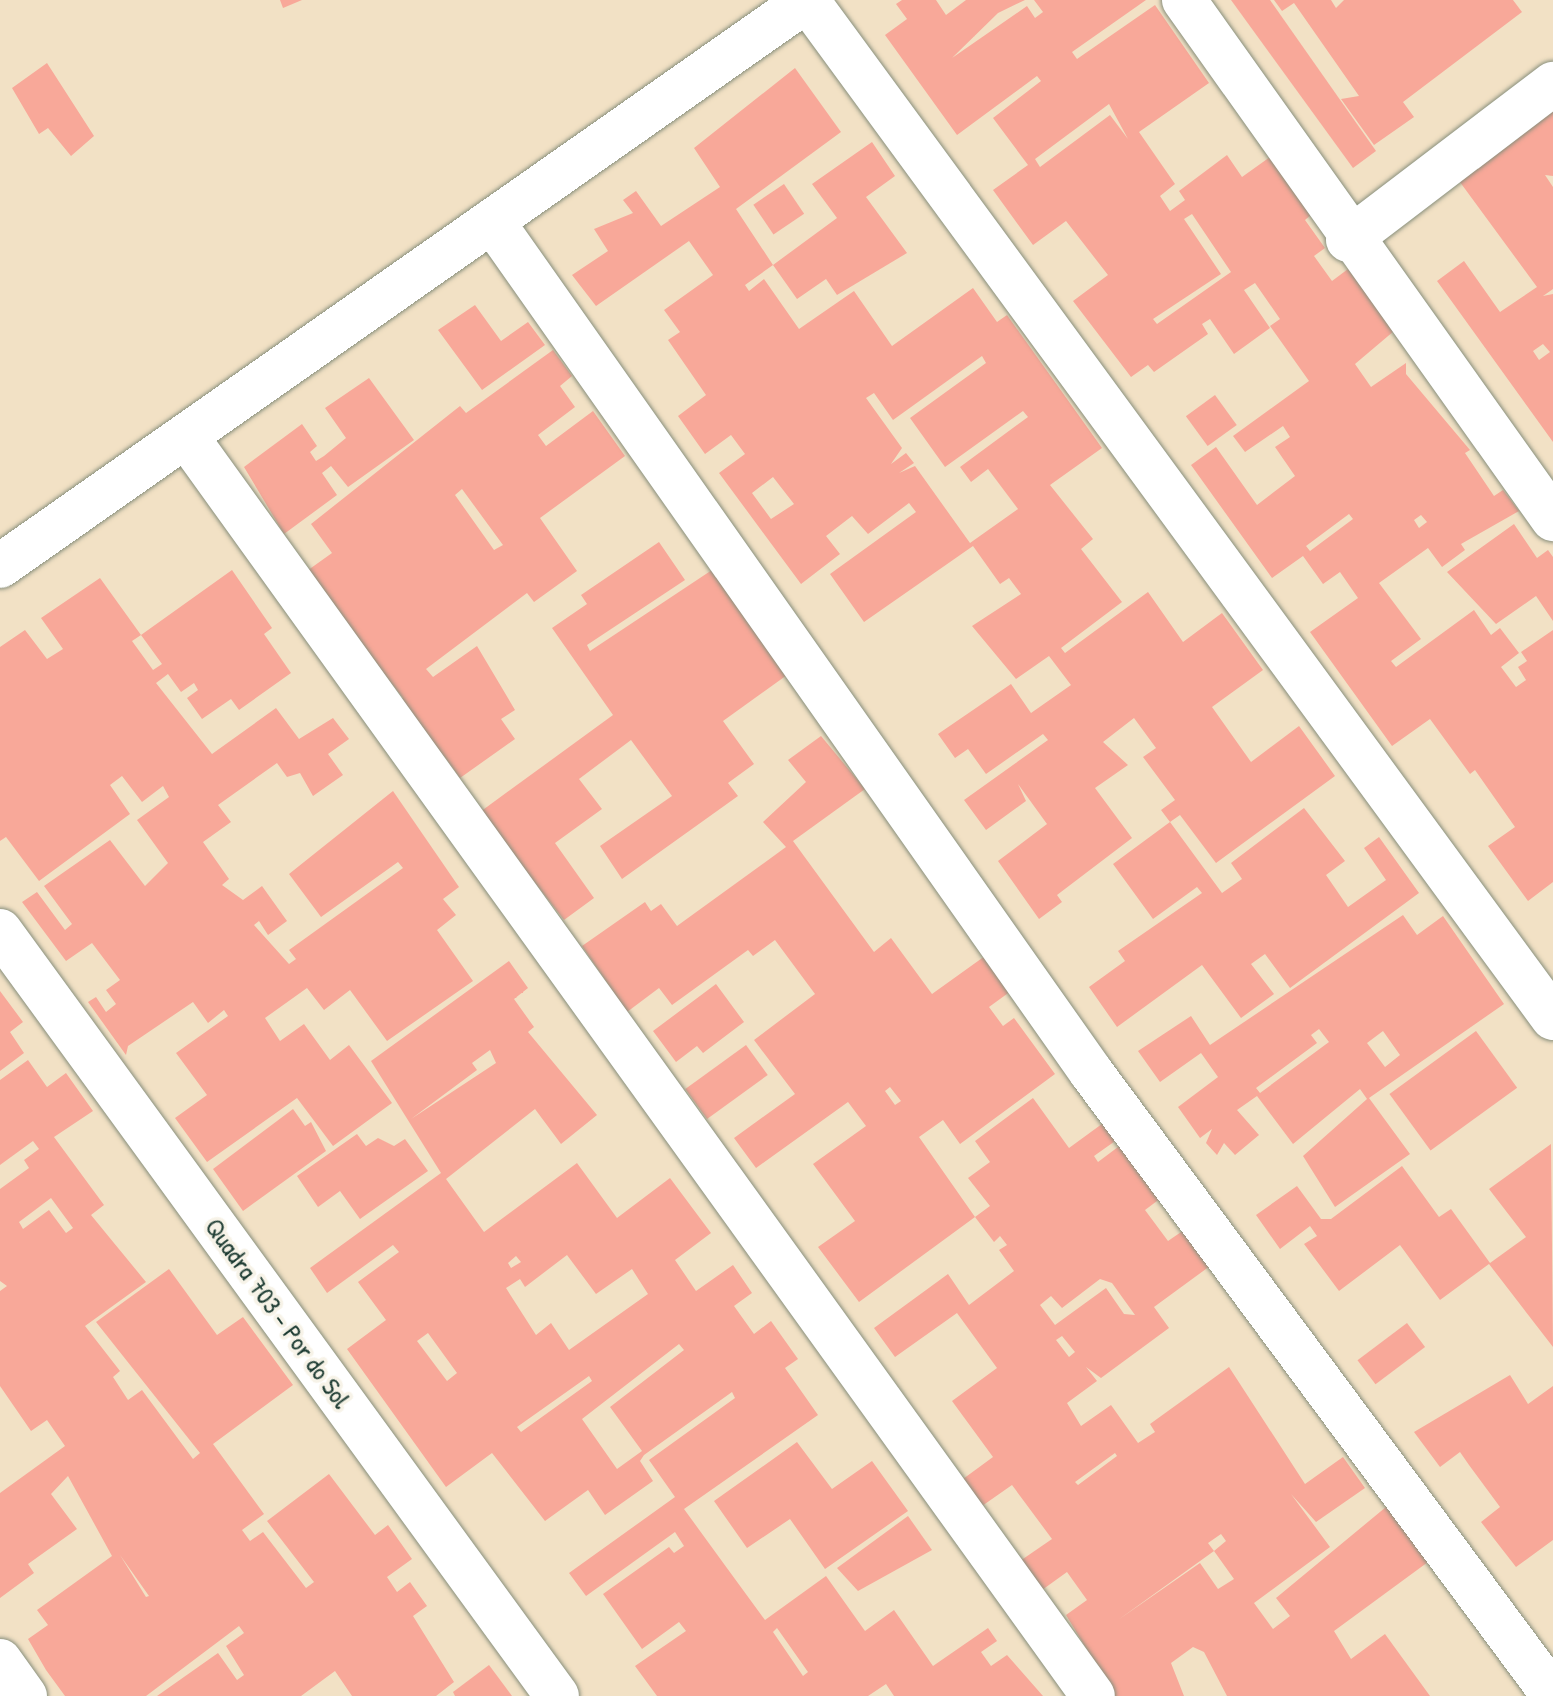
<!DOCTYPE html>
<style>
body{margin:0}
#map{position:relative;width:1553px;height:1696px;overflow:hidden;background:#f2e1c5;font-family:"Patrick Hand",sans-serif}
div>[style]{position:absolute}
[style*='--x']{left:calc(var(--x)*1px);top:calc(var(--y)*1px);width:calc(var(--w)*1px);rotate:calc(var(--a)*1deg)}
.building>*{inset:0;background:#f8a899;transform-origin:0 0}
.roads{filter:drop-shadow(0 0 2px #888f7c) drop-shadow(0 0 2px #888f7c)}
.minor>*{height:44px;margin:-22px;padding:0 22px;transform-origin:22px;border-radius:22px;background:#fff}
span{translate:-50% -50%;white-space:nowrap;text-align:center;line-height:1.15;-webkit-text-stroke:7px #f7f3e8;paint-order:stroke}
.street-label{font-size:26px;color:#1f3d34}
</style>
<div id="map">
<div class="building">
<div style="clip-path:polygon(280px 0,302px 0,283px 8px)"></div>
<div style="clip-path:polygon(evenodd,902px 0,936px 0,946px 15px,966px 0,1025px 0,998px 13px,952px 58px,1027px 6px,1035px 18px,1043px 12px,1034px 0,1146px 0,1072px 52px,1077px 59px,1155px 5px,1209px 83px,1139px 132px,1175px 184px,1160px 196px,1170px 211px,1185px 200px,1179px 191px,1227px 155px,1242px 177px,1270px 157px,1312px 214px,1305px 220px,1325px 248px,1314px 256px,1332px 281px,1348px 269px,1394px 331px,1355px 364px,1371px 387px,1406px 363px,1406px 374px,1470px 450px,1465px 453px,1494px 496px,1503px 490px,1519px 511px,1461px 544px,1465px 550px,1442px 567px,1428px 548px,1379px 583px,1421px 639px,1391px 661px,1396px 667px,1474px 610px,1491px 635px,1500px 628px,1519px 653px,1501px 667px,1516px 687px,1526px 680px,1518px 667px,1527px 661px,1521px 652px,1553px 630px,1553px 882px,1528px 901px,1488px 846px,1515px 827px,1475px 770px,1470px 774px,1430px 719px,1392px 746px,1310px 632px,1358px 598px,1340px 572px,1323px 584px,1303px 556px,1272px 578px,1191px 465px,1216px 447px,1257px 505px,1295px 476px,1275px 447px,1290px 437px,1283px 426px,1245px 452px,1233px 436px,1309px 381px,1270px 326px,1280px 319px,1255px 283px,1244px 290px,1270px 328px,1234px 354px,1210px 319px,1202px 324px,1208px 334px,1154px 372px,1148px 365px,1131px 377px,1073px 301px,1108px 275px,1066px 221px,1033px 245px,993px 190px,1028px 165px,993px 118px,1041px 81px,1037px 76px,957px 135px,885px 35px,907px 19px,896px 4px,902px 0,1109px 104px,1128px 139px,1110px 115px,1040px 167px,1035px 159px,1109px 104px,902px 0,1192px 214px,1231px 272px,1157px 324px,1153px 319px,1221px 274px,1184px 219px,1192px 214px,902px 0,1349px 514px,1353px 519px,1310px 551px,1306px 546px,1349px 514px,902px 0,1421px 515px,1427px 522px,1419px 528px,1414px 520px,1421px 515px)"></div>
<div style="clip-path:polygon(1231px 0,1270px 0,1376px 151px,1353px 168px)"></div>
<div style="clip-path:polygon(1274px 0,1331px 0,1336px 8px,1344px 0,1513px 0,1522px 12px,1403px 102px,1414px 117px,1374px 145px,1341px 99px,1359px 96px,1294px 3px,1282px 11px)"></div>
<div style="clip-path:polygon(47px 63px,94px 136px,71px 156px,48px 128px,39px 134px,12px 88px)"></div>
<div style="clip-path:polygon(evenodd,795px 68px,841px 132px,736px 209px,773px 265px,745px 285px,749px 291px,764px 279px,799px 329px,854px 291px,892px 346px,973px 288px,997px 322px,1007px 315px,1102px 448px,1050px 485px,1093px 539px,1081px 549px,1122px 602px,1061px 648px,1065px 653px,1148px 592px,1183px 642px,1222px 613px,1263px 670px,1212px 707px,1251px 762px,1299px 726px,1335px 776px,1216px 863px,1180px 815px,1170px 822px,1161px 810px,1175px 800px,1143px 757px,1156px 748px,1134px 718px,1103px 742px,1128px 765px,1095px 788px,1132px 838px,1057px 895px,1062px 902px,1039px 919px,998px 861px,1047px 824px,1018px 784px,1026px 801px,986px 830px,964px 800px,1048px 740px,1043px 734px,986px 774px,968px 749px,955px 758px,938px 734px,1011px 684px,1031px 713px,1071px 685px,1049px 656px,1016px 679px,972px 626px,1021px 594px,1009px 578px,1000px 584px,973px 546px,864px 622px,830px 574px,916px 512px,909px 503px,868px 534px,852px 516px,826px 536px,840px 554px,801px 584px,719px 473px,745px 454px,731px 435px,705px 454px,678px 416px,706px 395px,668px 340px,680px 332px,664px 310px,713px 275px,689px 241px,596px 306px,572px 275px,608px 251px,594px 229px,633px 213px,623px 200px,636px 191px,661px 226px,720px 187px,694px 148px,795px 68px,982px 356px,986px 363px,910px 418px,945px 467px,1023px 411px,1028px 417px,960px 467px,971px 482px,988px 469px,1018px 509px,970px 543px,915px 466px,899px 473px,914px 463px,906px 453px,891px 464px,902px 448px,866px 398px,874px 393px,893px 420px,982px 356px,795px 68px,773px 477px,794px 504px,771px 519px,752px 493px,773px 477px)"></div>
<div style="clip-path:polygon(evenodd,1553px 101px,1553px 176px,1545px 175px,1553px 187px,1553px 289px,1543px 296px,1553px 294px,1553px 442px,1437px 281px,1464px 261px,1500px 312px,1537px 287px,1457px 178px,1553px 101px,1543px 344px,1550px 352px,1539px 360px,1533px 351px,1543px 344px)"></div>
<div style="clip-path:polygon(872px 142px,895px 176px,866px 197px,907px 253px,837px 295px,826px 279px,797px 299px,773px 265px,837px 218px,812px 184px)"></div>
<div style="left:784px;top:184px;width:36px;height:37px;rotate:56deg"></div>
<div style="clip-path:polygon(475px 305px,501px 341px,528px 322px,545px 345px,482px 390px,438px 330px)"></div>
<div style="clip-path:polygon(evenodd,553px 350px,572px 376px,560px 386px,575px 407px,538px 435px,546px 446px,593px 411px,625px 456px,540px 518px,577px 571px,534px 602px,527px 593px,426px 669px,433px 677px,477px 646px,515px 710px,501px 719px,515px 739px,460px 778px,444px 756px,438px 760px,397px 702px,403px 698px,304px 573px,332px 553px,311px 524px,460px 406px,466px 413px,553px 350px,462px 489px,503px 545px,494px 550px,455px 495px,462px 489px)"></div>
<div style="clip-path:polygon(369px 378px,414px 440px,348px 487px,331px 466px,322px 473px,337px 495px,284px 534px,244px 467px,302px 424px,317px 446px,310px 452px,316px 461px,324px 456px,346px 438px,325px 408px)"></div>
<div style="left:1215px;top:395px;width:37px;height:36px;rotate:54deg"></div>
<div style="clip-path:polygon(1514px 524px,1537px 558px,1548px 550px,1553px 557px,1553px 621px,1536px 596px,1496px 624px,1447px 572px)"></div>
<div style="clip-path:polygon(659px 542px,685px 580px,587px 645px,590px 651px,712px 570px,787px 675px,723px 721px,754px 764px,728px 783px,738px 796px,622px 879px,600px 846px,672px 796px,631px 740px,579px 779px,602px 809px,555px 843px,594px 898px,564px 920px,480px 812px,613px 715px,552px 628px,587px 604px,581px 595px)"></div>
<div style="clip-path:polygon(232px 570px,272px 628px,264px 634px,291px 673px,239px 710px,231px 699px,202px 719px,187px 698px,198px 690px,194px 683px,181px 692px,168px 674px,156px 683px,212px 754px,276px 708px,299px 739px,333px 718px,349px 739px,328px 754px,343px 775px,313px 796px,300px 773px,287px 777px,277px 763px,218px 805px,231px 822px,203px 842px,229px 879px,222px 885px,243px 900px,262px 886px,287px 921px,268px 935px,259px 921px,254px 925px,289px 964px,296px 959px,289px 950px,403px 868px,398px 862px,321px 917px,289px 874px,393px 791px,459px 887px,443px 899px,456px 915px,437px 930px,473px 981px,387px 1041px,350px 990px,324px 1010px,307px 988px,265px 1018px,280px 1041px,304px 1024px,330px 1060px,349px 1045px,392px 1103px,333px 1146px,297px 1098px,207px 1162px,175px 1118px,207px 1095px,176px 1053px,228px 1016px,224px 1010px,208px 1023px,193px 1002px,128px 1046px,126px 1055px,88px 1002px,96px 997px,106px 1012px,116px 1004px,106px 990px,120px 980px,92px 943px,66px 961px,22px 902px,37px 892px,65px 930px,72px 924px,44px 886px,110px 840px,145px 886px,168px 863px,137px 820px,169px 797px,163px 786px,142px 802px,122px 776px,110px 785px,130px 814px,39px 881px,6px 837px,0 841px,0 647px,25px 630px,47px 659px,63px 649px,41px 618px,100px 578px,141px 635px,132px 641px,153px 670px,162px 664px,141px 635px)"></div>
<div style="clip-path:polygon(evenodd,821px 736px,865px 789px,793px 841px,874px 952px,891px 938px,932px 994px,985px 956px,1011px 991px,989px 1007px,1003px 1026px,1014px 1018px,1055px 1074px,960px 1144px,943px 1120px,919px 1137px,975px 1217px,859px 1302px,818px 1247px,855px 1221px,813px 1164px,866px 1126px,848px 1102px,756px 1168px,734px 1138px,795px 1094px,754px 1040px,815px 994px,775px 940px,753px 956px,748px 950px,672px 1005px,659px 988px,627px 1012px,582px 946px,645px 902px,651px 911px,661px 904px,677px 926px,786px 847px,763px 822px,806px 782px,788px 760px,821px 736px,890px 1087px,901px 1101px,895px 1105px,885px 1091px,890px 1087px)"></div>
<div style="clip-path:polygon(1304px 808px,1345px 861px,1326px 875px,1348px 907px,1386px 880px,1364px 848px,1379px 837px,1419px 893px,1290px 988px,1265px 954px,1251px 964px,1274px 994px,1241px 1018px,1202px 965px,1117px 1027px,1089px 987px,1125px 961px,1118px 951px,1202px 893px,1197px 887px,1153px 919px,1113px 864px,1170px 822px,1222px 893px,1242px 879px,1231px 863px)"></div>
<div style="clip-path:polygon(evenodd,1403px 915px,1417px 935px,1443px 916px,1504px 1004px,1369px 1098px,1410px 1154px,1335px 1207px,1303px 1156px,1367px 1099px,1360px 1089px,1293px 1144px,1257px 1096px,1237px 1110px,1259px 1135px,1235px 1155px,1224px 1143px,1217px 1155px,1206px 1143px,1212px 1129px,1200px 1138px,1178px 1107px,1218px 1077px,1201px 1053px,1160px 1082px,1138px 1051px,1191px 1016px,1210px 1045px,1403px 915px,1319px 1029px,1329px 1042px,1260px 1093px,1256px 1088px,1317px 1043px,1311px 1035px,1319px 1029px,1403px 915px,1383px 1031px,1400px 1055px,1385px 1067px,1367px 1043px,1383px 1031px)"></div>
<div style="clip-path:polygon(evenodd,509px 961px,528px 988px,514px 999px,534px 1027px,528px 1032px,597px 1115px,561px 1144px,535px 1109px,446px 1179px,484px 1232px,577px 1163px,617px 1218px,670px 1178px,711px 1233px,675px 1260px,696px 1291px,733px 1265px,752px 1293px,734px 1306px,754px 1334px,771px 1321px,798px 1359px,785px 1368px,818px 1415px,684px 1509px,724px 1564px,765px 1620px,826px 1576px,865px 1631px,894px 1610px,933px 1666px,988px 1628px,997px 1641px,981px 1652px,991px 1666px,1007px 1655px,1043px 1696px,894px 1696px,886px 1684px,868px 1696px,657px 1696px,635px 1666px,686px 1631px,679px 1622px,642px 1649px,603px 1594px,669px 1547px,674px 1553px,684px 1546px,675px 1532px,586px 1596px,569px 1573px,675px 1497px,649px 1460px,735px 1398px,732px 1392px,644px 1455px,640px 1461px,653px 1481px,605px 1515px,588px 1490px,545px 1521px,492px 1453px,446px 1487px,347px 1349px,386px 1320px,358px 1282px,399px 1252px,393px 1245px,327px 1293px,310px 1268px,441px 1173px,371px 1061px,509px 961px,490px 1050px,496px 1063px,411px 1119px,477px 1070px,472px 1063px,490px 1050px,509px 961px,567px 1255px,596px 1294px,632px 1269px,648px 1294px,569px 1350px,551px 1323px,536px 1335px,506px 1288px,520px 1279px,525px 1287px,567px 1255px,509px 961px,516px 1256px,521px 1262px,511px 1268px,508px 1263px,516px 1256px,509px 961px,428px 1333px,457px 1373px,447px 1381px,417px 1341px,428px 1333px,509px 961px,679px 1344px,684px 1350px,610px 1407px,642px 1451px,617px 1469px,582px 1419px,679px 1344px,509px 961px,589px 1376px,592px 1381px,521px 1432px,517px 1427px,589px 1376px,509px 961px,777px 1628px,808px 1672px,803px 1676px,773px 1632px,777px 1628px)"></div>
<div style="clip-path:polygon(716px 984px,744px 1022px,703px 1053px,697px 1046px,676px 1062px,653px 1031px)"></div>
<div style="clip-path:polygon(0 991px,23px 1022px,10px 1032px,24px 1053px,0 1071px)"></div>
<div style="left:1476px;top:1031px;width:70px;height:107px;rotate:54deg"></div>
<div style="left:746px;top:1045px;width:37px;height:75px;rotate:54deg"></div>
<div style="clip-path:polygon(evenodd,28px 1060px,47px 1087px,66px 1073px,93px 1111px,54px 1137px,104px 1205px,91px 1215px,146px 1282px,85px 1326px,120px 1371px,113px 1377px,128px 1400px,142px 1390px,193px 1459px,200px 1453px,96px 1322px,169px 1269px,217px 1335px,243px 1317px,293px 1385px,213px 1444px,264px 1514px,242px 1530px,250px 1541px,263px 1532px,306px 1588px,314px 1582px,267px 1521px,329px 1474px,375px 1535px,388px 1525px,412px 1559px,387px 1577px,397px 1592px,410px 1582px,427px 1606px,413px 1616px,454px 1682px,436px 1696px,352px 1696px,335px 1671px,301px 1696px,157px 1696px,218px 1653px,237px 1680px,244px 1675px,226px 1646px,244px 1633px,239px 1626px,146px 1696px,65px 1696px,46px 1670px,28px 1639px,48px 1625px,37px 1610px,112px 1556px,68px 1476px,51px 1494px,77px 1529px,28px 1564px,34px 1573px,0 1598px,0 1493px,65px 1446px,47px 1420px,31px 1431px,0 1386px,0 1291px,7px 1286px,0 1281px,0 1189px,29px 1168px,24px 1160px,39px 1149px,33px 1141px,0 1165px,0 1080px,28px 1060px,51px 1198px,73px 1228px,66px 1233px,49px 1210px,23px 1229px,19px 1222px,51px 1198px,28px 1060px,120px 1555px,149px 1596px,146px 1597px,120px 1555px)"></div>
<div style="clip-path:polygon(evenodd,1033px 1098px,1069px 1148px,1106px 1121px,1118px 1139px,1094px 1156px,1098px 1162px,1122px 1144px,1161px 1198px,1145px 1210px,1168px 1241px,1184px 1230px,1210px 1266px,1154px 1307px,1169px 1328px,1101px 1378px,1086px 1367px,1097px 1381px,1067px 1403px,1081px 1426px,1111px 1405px,1138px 1443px,1155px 1432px,1150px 1424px,1229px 1367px,1305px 1484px,1343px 1457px,1365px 1488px,1316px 1522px,1291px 1494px,1330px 1547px,1254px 1603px,1273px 1629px,1290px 1616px,1276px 1598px,1386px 1507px,1428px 1562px,1334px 1631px,1351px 1659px,1385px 1634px,1430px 1696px,1227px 1696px,1204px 1652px,1193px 1647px,1171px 1663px,1184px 1696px,1115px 1696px,1066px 1615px,1087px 1600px,1067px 1572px,1042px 1590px,1020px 1561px,1052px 1539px,1012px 1485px,982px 1506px,963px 1479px,993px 1457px,952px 1401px,997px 1368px,957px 1313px,895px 1357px,874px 1328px,948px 1274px,969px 1305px,1014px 1271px,999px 1250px,1007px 1245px,1000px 1236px,994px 1242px,975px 1217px,990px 1206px,968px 1178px,990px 1162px,975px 1141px,1033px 1098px,1100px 1279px,1112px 1283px,1135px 1315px,1124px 1314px,1106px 1288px,1055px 1325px,1040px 1305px,1051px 1296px,1062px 1308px,1100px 1279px,1033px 1098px,1062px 1336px,1075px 1352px,1069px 1357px,1056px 1340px,1062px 1336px,1033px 1098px,1115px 1453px,1117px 1456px,1078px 1485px,1075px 1482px,1115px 1453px,1033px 1098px,1221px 1534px,1226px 1541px,1214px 1551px,1234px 1579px,1218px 1589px,1200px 1563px,1118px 1620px,1214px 1551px,1208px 1543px,1221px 1534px)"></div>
<div style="clip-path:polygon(293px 1109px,305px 1126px,311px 1122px,326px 1151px,243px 1211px,213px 1169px)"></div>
<div style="clip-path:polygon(357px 1134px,366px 1146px,378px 1138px,394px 1146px,405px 1139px,428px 1171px,360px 1219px,340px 1191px,318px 1207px,297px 1176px)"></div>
<div style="clip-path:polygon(1551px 1144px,1553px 1347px,1489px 1264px,1440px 1300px,1400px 1245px,1339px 1291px,1304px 1244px,1317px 1236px,1310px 1226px,1280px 1249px,1256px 1215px,1297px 1186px,1321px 1219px,1331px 1219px,1402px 1166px,1439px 1217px,1451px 1209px,1490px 1263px,1526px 1237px,1489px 1189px)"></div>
<div style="left:1407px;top:1323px;width:30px;height:62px;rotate:53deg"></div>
<div style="clip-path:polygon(1510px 1375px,1528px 1404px,1553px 1386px,1553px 1540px,1516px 1567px,1481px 1522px,1500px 1507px,1469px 1465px,1460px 1452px,1440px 1467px,1414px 1432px)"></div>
<div style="clip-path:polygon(797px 1442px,832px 1489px,872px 1461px,908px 1511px,825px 1569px,790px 1519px,747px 1548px,714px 1501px)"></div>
<div style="clip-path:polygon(908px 1516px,932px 1550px,858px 1591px,837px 1568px)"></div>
<div style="clip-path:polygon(489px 1665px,512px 1696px,455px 1696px,453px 1692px)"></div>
</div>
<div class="roads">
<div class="minor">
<div style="--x:807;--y:0;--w:1262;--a:53.77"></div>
<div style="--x:1184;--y:0;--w:637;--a:54.59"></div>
<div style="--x:492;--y:221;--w:1041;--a:54.86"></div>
<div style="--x:1091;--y:1072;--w:776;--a:53.44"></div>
<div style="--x:1348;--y:240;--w:258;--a:-37.3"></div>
<div style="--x:186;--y:436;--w:1552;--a:54.25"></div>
<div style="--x:0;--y:566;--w:986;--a:-35.04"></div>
<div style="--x:0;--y:931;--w:946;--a:53.94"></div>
<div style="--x:0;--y:1661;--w:43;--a:54.5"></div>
</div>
</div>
<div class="street-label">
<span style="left:278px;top:1313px;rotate:54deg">Quadra 703 - Por do Sol</span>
</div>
</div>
